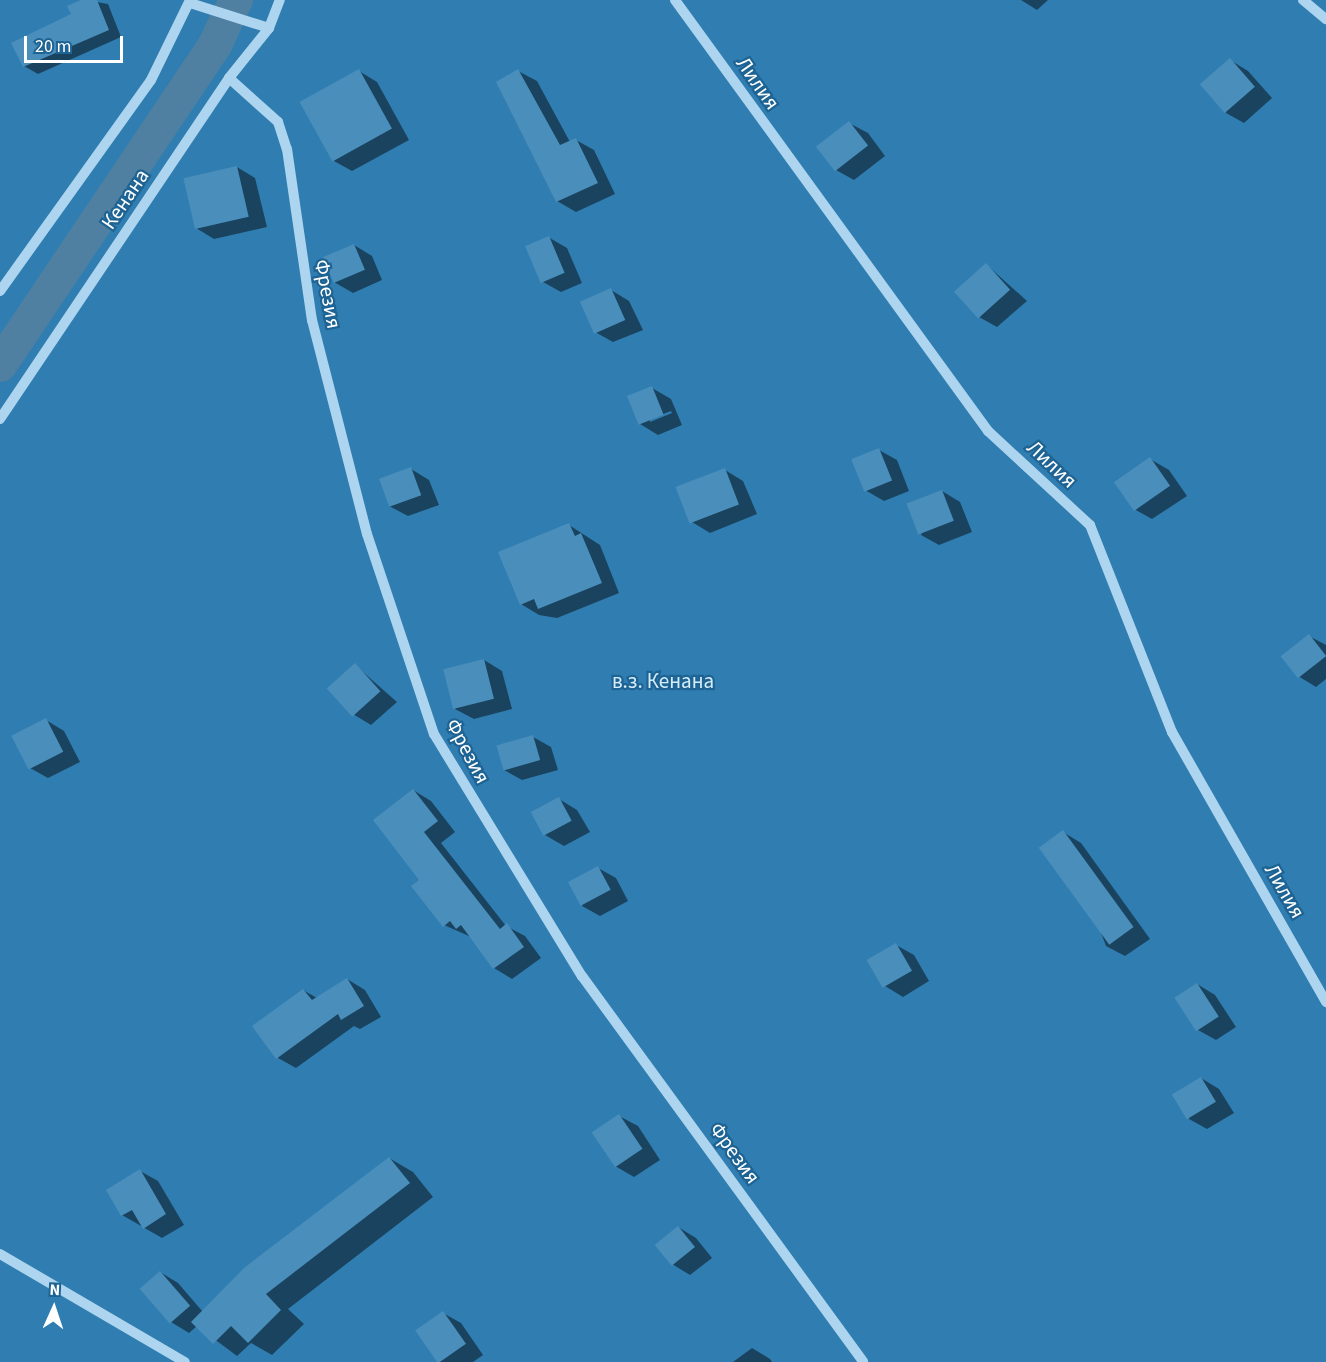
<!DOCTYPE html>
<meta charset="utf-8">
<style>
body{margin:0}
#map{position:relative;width:1326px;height:1362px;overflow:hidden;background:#1d6393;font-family:"Source Sans 3",sans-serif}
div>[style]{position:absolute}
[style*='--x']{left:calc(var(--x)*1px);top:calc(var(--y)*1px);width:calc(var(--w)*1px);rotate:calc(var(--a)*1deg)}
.green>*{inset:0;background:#307eb1;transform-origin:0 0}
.shadow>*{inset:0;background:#0007}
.canal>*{height:34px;margin:-17px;padding:0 17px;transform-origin:17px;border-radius:17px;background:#4f80a1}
.building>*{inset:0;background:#4a8ebc;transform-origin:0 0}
.minor>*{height:10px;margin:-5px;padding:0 5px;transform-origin:5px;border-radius:5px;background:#aed5ef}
span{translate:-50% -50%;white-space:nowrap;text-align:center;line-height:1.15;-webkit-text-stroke:4.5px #1d6393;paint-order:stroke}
.street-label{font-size:21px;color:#fff}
.park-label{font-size:21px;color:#d5ecfa}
.north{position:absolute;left:24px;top:1278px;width:60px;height:60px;-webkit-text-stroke:4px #1d6393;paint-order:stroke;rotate:3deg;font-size:16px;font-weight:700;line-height:24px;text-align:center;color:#fff}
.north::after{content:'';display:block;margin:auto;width:21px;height:27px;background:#fff;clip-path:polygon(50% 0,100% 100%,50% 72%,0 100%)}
.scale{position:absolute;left:24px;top:36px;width:99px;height:27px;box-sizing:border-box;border:3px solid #fff;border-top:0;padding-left:8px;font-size:18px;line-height:21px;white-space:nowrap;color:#fff;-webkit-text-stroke:4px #1d6393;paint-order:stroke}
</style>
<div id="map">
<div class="green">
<div style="left:0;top:0;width:1326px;height:1362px"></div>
</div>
<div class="shadow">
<div style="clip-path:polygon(85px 0,108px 4px,121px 37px,38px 74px,24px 66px)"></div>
<div style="clip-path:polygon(1021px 0,1048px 0,1037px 10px)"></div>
<div style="clip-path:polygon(1230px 60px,1248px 71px,1272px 98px,1244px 123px,1226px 113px)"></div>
<div style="clip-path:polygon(359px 71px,377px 82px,409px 140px,352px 171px,334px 161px)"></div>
<div style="clip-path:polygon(518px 71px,537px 81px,570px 142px,576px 140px,594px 150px,615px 194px,576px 212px,557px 201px)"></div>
<div style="clip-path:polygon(849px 123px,868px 133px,885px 156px,854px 180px,836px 170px)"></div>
<div style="clip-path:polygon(237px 167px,255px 178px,267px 227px,214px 239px,196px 228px)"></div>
<div style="clip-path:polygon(548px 237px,567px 248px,582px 283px,561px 292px,543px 282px)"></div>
<div style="clip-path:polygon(354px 245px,372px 256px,382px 280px,353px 293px,334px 282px)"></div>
<div style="clip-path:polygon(987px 265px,1027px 301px,997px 327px,979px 317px)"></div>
<div style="clip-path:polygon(611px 290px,629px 301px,643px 330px,613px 342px,595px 332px)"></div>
<div style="clip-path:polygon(evenodd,652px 388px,671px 399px,682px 425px,658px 435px,640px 424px,652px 388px,671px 411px,672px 413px,650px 422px,650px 419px,671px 411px)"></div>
<div style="clip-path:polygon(879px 450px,897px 460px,909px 491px,884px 501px,865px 490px)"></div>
<div style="clip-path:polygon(1150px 459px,1169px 470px,1187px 496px,1152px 519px,1134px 509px)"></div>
<div style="clip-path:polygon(411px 469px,429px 480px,439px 505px,408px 516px,389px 506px)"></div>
<div style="clip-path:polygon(725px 470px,743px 481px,757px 514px,710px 533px,692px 522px)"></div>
<div style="clip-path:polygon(942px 491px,960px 502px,972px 532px,939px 545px,921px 535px)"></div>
<div style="clip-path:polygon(569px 525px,600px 545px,619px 593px,557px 618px,539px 615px,521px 604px)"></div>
<div style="clip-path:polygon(1309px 636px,1326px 645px,1326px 679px,1316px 687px,1298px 676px)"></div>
<div style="clip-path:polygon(484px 660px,502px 671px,512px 709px,474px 719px,455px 709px)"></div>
<div style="clip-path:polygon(355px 665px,397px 702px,371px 725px,353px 714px)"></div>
<div style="clip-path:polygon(46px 720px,64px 731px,80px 762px,48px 778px,30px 768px)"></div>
<div style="clip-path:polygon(533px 737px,551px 747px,558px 770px,522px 780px,504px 770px)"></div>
<div style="clip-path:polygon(413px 790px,431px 801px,455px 832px,441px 843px,506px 926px,525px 936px,541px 958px,512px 979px,494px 968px,471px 937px,444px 925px,422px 880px)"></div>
<div style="clip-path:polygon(559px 799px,577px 810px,590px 832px,564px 846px,545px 835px)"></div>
<div style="clip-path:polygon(1063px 832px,1081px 843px,1150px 939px,1125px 956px,1106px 946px)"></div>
<div style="clip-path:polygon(598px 868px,616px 878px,628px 901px,600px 916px,582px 906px)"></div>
<div style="clip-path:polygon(896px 945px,914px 955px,929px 981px,903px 997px,885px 986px)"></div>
<div style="clip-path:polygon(347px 979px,365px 990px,381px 1017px,360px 1029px,354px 1026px,296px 1068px,278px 1058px,303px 990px,317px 998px)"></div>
<div style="clip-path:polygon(1197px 984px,1215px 995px,1236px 1027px,1216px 1040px,1198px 1030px)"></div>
<div style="clip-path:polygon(1201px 1078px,1219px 1089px,1234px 1113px,1207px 1129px,1189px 1119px)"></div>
<div style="clip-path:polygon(619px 1116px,638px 1126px,660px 1160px,634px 1177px,615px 1166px,593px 1133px)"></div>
<div style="clip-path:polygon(389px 1158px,413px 1172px,433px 1197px,288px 1309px,304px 1324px,272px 1355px,251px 1343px,237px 1356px,197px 1326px,189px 1333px,171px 1322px,160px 1272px,178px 1283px,203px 1312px)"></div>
<div style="clip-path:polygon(140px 1171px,158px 1181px,184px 1225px,162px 1238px,122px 1215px)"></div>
<div style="clip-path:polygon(678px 1227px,696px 1238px,712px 1258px,690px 1275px,672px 1264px)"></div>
<div style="clip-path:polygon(443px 1313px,461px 1323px,483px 1355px,473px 1362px,439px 1362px,417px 1331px)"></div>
<div style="clip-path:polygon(752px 1348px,770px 1359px,772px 1362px,733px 1362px)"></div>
</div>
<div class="canal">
<div style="--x:0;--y:365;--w:386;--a:-56.1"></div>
<div style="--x:215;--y:45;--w:50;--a:-65"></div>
</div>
<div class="building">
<div style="clip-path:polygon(81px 0,97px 0,109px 30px,23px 67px,11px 43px,71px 14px,67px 6px)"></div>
<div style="left:1230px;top:58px;width:38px;height:40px;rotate:49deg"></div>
<div style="left:359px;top:69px;width:68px;height:68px;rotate:61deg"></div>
<div style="clip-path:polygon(518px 69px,560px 145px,576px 138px,598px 183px,556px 202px,496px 82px)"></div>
<div style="left:849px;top:121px;width:31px;height:42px;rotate:52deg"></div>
<div style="left:237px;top:166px;width:52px;height:55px;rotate:77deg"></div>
<div style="left:549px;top:236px;width:40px;height:26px;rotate:67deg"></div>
<div style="left:354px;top:244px;width:28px;height:34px;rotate:67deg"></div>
<div style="left:986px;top:263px;width:36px;height:43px;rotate:48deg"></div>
<div style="left:611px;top:288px;width:35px;height:34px;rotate:66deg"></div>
<div style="left:652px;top:386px;width:31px;height:27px;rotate:68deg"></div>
<div style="left:879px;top:448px;width:35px;height:30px;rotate:68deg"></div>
<div style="left:1150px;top:457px;width:35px;height:44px;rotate:55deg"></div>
<div style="left:411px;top:467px;width:30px;height:34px;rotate:70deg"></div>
<div style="left:725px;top:468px;width:39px;height:53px;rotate:69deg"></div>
<div style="left:942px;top:490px;width:33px;height:38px;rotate:69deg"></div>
<div style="clip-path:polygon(569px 523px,575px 536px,581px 533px,602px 583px,538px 609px,534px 599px,520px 605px,498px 552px)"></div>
<div style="left:1309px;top:634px;width:28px;height:36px;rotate:52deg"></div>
<div style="left:484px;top:659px;width:41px;height:42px;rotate:76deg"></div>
<div style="left:355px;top:663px;width:38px;height:38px;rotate:48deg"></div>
<div style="left:46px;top:718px;width:38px;height:39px;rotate:63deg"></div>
<div style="left:533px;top:735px;width:26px;height:38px;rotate:74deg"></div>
<div style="clip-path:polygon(413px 789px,438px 821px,424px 832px,500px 929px,507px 923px,524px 947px,493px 969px,461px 925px,456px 929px,450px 921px,443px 927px,411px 886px,419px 880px,373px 820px)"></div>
<div style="left:559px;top:797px;width:27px;height:32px;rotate:62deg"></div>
<div style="left:1063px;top:830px;width:120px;height:30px;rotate:54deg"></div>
<div style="left:598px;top:866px;width:27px;height:34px;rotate:62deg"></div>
<div style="left:896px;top:943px;width:32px;height:34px;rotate:60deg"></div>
<div style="clip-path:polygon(347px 978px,364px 1006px,341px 1020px,338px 1014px,276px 1059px,252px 1026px,303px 989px,312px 1000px)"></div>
<div style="left:1197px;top:983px;width:40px;height:27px;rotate:57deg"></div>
<div style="left:1201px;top:1077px;width:29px;height:34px;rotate:59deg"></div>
<div style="left:619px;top:1114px;width:42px;height:33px;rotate:56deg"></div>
<div style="clip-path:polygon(389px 1157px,410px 1183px,266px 1294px,281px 1310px,248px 1343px,231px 1326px,213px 1344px,191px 1322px,244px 1268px)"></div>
<div style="clip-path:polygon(140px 1169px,166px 1214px,143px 1229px,132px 1210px,121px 1216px,106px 1190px)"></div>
<div style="left:678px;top:1226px;width:27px;height:30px;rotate:51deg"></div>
<div style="left:160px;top:1271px;width:46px;height:27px;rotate:49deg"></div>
<div style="left:443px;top:1311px;width:40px;height:34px;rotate:55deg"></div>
</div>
<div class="minor">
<div style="--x:675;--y:0;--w:533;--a:54.01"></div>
<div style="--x:988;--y:431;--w:139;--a:42.7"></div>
<div style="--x:1090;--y:525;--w:223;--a:68.4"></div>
<div style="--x:1172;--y:732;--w:311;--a:60.3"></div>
<div style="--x:1303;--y:0;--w:30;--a:40"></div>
<div style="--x:190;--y:3;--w:83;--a:17.6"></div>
<div style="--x:229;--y:78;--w:66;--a:41.9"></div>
<div style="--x:278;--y:122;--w:28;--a:72"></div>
<div style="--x:287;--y:149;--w:173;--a:81.7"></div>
<div style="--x:312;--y:320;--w:221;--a:75.6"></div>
<div style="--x:367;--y:534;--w:211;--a:71.5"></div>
<div style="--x:434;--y:734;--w:284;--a:58.6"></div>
<div style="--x:582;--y:976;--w:477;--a:53.9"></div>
<div style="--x:0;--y:291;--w:259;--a:-54.4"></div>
<div style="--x:151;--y:80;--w:89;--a:-64"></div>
<div style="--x:0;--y:419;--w:411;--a:-56.1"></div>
<div style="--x:229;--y:78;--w:64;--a:-51.3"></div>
<div style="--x:269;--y:28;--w:30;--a:-69"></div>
<div style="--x:0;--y:1254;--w:214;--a:30.3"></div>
</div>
<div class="street-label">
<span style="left:758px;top:83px;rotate:55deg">Лилия</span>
<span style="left:125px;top:199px;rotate:-56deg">Кенана</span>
<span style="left:328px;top:294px;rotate:79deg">Фрезия</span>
<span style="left:1052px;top:464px;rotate:43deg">Лилия</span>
<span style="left:468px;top:751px;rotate:62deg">Фрезия</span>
<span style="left:1285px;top:891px;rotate:60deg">Лилия</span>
<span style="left:735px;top:1153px;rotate:54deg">Фрезия</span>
</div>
<div class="park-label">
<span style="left:663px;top:681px">в.з. Кенана</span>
</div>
<div class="north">N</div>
<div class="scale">20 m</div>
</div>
